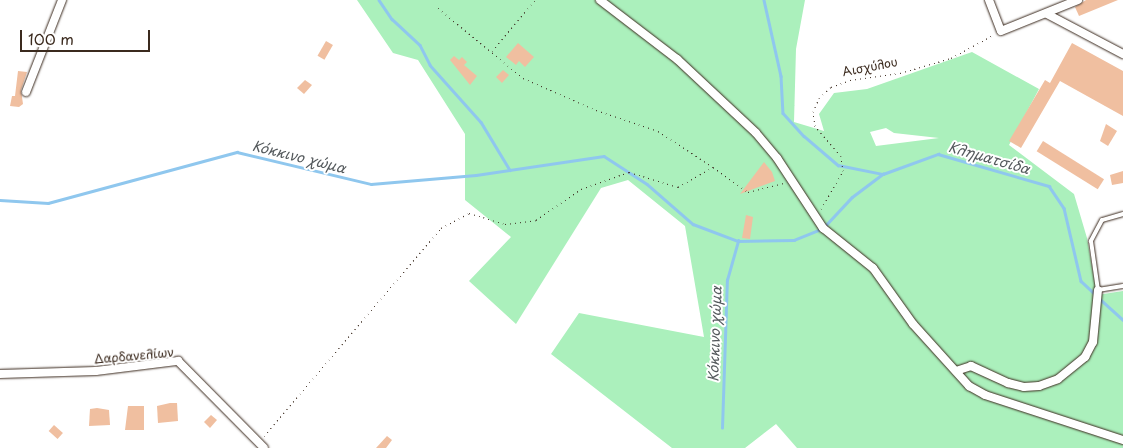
<!DOCTYPE html>
<meta charset="utf-8">
<style>
body{margin:0}
#map{position:relative;width:1123px;height:448px;overflow:hidden;background:#fff;font-family:"Playpen Sans",sans-serif}
div>[style]{position:absolute}
[style*='--x']{left:calc(var(--x)*1px);top:calc(var(--y)*1px);width:calc(var(--w)*1px);rotate:calc(var(--a)*1deg)}
.green>*{inset:0;background:#abf0bc}
.stream>*{height:2.5px;margin:-1.25px;padding:0 1.25px;transform-origin:1.25px;border-radius:1.25px;background:#8fc7ee}
.building>*{inset:0;background:#f0bfa0;transform-origin:0 0}
.path>*{height:1px;margin-top:-0.5px;transform-origin:0;background:repeating-linear-gradient(90deg,#3b2a1e 0 1px,transparent 0 5px)}
.roads{filter:drop-shadow(0 0 1px #3b2a1e) drop-shadow(0 0 1px #3b2a1e)}
.lane>*{height:4px;margin:-2px;padding:0 2px;transform-origin:2px;border-radius:2px;background:#fff}
.street>*{height:8px;margin:-4px;padding:0 4px;transform-origin:4px;border-radius:4px;background:#fff}
span{translate:-50% -50%;white-space:nowrap;text-align:center;line-height:1.15;-webkit-text-stroke:4px #fff;paint-order:stroke}
.street-label{font-size:12px;color:#3b2a1e}
.water-label{font-size:14px;color:#54595c;font-style:italic}
.scale{position:absolute;left:20px;top:30px;width:130px;height:22px;box-sizing:border-box;border:2px solid #3b2a1e;border-top:0;padding-left:6px;font-size:15px;line-height:18px;white-space:nowrap;color:#3b2a1e;-webkit-text-stroke:4px #fff;paint-order:stroke}
</style>
<div id="map">
<div class="green">
<div style="clip-path:polygon(evenodd,357px 0,805px 0,796px 49px,794px 122px,824px 131px,819px 114px,834px 93px,867px 89px,972px 52px,1039px 89px,1009px 145px,1074px 194px,1087px 238px,1097px 295px,1123px 291px,1123px 448px,797px 448px,776px 424px,745px 448px,672px 448px,551px 354px,579px 313px,704px 337px,685px 226px,628px 180px,601px 188px,516px 324px,469px 281px,511px 237px,465px 200px,465px 134px,418px 60px,393px 53px,357px 0,886px 128px,894px 133px,939px 138px,876px 146px,870px 132px,886px 128px)"></div>
</div>
<div class="stream">
<div style="--x:379;--y:0;--w:23;--a:56"></div>
<div style="--x:392;--y:19;--w:38;--a:43"></div>
<div style="--x:420;--y:45;--w:22;--a:63"></div>
<div style="--x:430;--y:65;--w:76;--a:48.2"></div>
<div style="--x:481;--y:122;--w:56;--a:58.9"></div>
<div style="--x:764;--y:0;--w:78;--a:77.4"></div>
<div style="--x:781;--y:76;--w:37;--a:87"></div>
<div style="--x:783;--y:113;--w:31;--a:48"></div>
<div style="--x:804;--y:136;--w:45;--a:40.5"></div>
<div style="--x:838;--y:165;--w:46;--a:11.3"></div>
<div style="--x:883;--y:174;--w:59;--a:-20"></div>
<div style="--x:938;--y:154;--w:116;--a:16.1"></div>
<div style="--x:1049;--y:186;--w:27;--a:56"></div>
<div style="--x:1064;--y:208;--w:75;--a:76.9"></div>
<div style="--x:1081;--y:281;--w:21;--a:43"></div>
<div style="--x:0;--y:200;--w:48;--a:3.6"></div>
<div style="--x:48;--y:203;--w:196;--a:-15.1"></div>
<div style="--x:237;--y:152;--w:138;--a:13.4"></div>
<div style="--x:371;--y:184;--w:105;--a:-4.9"></div>
<div style="--x:476;--y:175;--w:129;--a:-8.4"></div>
<div style="--x:604;--y:156;--w:51;--a:33.1"></div>
<div style="--x:647;--y:184;--w:61;--a:41"></div>
<div style="--x:693;--y:224;--w:48;--a:20.7"></div>
<div style="--x:738;--y:241;--w:56;--a:-1"></div>
<div style="--x:794;--y:240;--w:31;--a:-22"></div>
<div style="--x:823;--y:228;--w:42;--a:-46.9"></div>
<div style="--x:852;--y:197;--w:39;--a:-37"></div>
<div style="--x:1100;--y:299;--w:31;--a:42"></div>
<div style="--x:722;--y:428;--w:148;--a:-88.1"></div>
<div style="--x:727;--y:280;--w:41;--a:-74.2"></div>
</div>
<div class="building">
<div style="clip-path:polygon(1118px 0,1079px 16px,1075px 7px,1086px 0)"></div>
<div style="left:326px;top:41px;width:8px;height:17px;rotate:30deg"></div>
<div style="clip-path:polygon(518px 43px,534px 57px,525px 67px,519px 61px,516px 65px,506px 57px)"></div>
<div style="clip-path:polygon(1072px 43px,1123px 71px,1123px 116px,1060px 81px,1021px 148px,1009px 141px,1045px 80px,1050px 83px)"></div>
<div style="clip-path:polygon(454px 56px,459px 60px,462px 57px,467px 62px,464px 65px,477px 76px,470px 85px,450px 60px)"></div>
<div style="clip-path:polygon(503px 70px,509px 75px,502px 83px,496px 77px)"></div>
<div style="clip-path:polygon(18px 71px,27px 72px,21px 90px,23px 104px,19px 107px,10px 106px,12px 96px,15px 96px)"></div>
<div style="clip-path:polygon(305px 80px,312px 85px,304px 94px,297px 88px)"></div>
<div style="clip-path:polygon(1106px 124px,1117px 131px,1108px 146px,1100px 141px)"></div>
<div style="left:1043px;top:141px;width:72px;height:12px;rotate:32deg"></div>
<div style="clip-path:polygon(764px 162px,772px 172px,775px 181px,740px 194px)"></div>
<div style="clip-path:polygon(1123px 171px,1123px 183px,1112px 185px,1110px 175px)"></div>
<div style="clip-path:polygon(746px 215px,753px 217px,750px 239px,742px 238px)"></div>
<div style="clip-path:polygon(170px 403px,177px 403px,178px 421px,158px 423px,157px 406px)"></div>
<div style="clip-path:polygon(128px 406px,144px 406px,144px 430px,125px 430px)"></div>
<div style="clip-path:polygon(97px 408px,109px 410px,110px 425px,89px 426px,90px 409px)"></div>
<div style="clip-path:polygon(211px 415px,217px 420px,210px 428px,204px 422px)"></div>
<div style="left:54px;top:425px;width:12px;height:8px;rotate:42deg"></div>
<div style="clip-path:polygon(387px 436px,392px 440px,386px 448px,376px 448px)"></div>
</div>
<div class="path">
<div style="--x:438;--y:8;--w:110;--a:39.5"></div>
<div style="--x:523;--y:78;--w:80;--a:23.7"></div>
<div style="--x:596;--y:110;--w:65;--a:18.7"></div>
<div style="--x:658;--y:131;--w:66;--a:33.2"></div>
<div style="--x:492;--y:51;--w:67;--a:-49.9"></div>
<div style="--x:821;--y:209;--w:44;--a:-59.9"></div>
<div style="--x:843;--y:171;--w:15;--a:-98"></div>
<div style="--x:841;--y:156;--w:40;--a:-131"></div>
<div style="--x:815;--y:126;--w:14;--a:-98"></div>
<div style="--x:813;--y:112;--w:15;--a:-67"></div>
<div style="--x:819;--y:98;--w:16;--a:-43"></div>
<div style="--x:831;--y:87;--w:20;--a:-20"></div>
<div style="--x:850;--y:80;--w:50;--a:-8"></div>
<div style="--x:900;--y:73;--w:53;--a:-16.4"></div>
<div style="--x:951;--y:58;--w:48;--a:-28.7"></div>
<div style="--x:264;--y:436;--w:273;--a:-49.6"></div>
<div style="--x:441;--y:228;--w:32;--a:-28"></div>
<div style="--x:469;--y:213;--w:38;--a:17"></div>
<div style="--x:505;--y:224;--w:31;--a:-7"></div>
<div style="--x:536;--y:220;--w:55;--a:-34.6"></div>
<div style="--x:581;--y:189;--w:51;--a:-19.5"></div>
<div style="--x:629;--y:172;--w:51;--a:17"></div>
<div style="--x:678;--y:187;--w:40;--a:-29.7"></div>
<div style="--x:713;--y:167;--w:43;--a:35.5"></div>
<div style="--x:748;--y:192;--w:37;--a:-14"></div>
</div>
<div class="roads">
<div class="lane">
<div style="--x:1123;--y:214;--w:22;--a:164"></div>
<div style="--x:1102;--y:220;--w:24;--a:118"></div>
<div style="--x:1091;--y:241;--w:49;--a:81.9"></div>
<div style="--x:1098;--y:290;--w:25;--a:-9"></div>
</div>
<div class="street">
<div style="--x:600;--y:0;--w:97;--a:37.5"></div>
<div style="--x:677;--y:59;--w:108;--a:43.1"></div>
<div style="--x:756;--y:133;--w:33;--a:50"></div>
<div style="--x:777;--y:158;--w:84;--a:56.7"></div>
<div style="--x:823;--y:228;--w:64;--a:38.7"></div>
<div style="--x:873;--y:268;--w:69;--a:54.5"></div>
<div style="--x:913;--y:324;--w:84;--a:47.9"></div>
<div style="--x:969;--y:386;--w:18;--a:29"></div>
<div style="--x:985;--y:395;--w:145;--a:18.1"></div>
<div style="--x:989;--y:0;--w:33;--a:69"></div>
<div style="--x:1001;--y:31;--w:83;--a:-21.9"></div>
<div style="--x:1047;--y:14;--w:86;--a:27.8"></div>
<div style="--x:26;--y:92;--w:99;--a:-68.6"></div>
<div style="--x:956;--y:371;--w:16;--a:-18"></div>
<div style="--x:971;--y:366;--w:41;--a:24.7"></div>
<div style="--x:1008;--y:383;--w:16;--a:14"></div>
<div style="--x:1024;--y:387;--w:15;--a:-4"></div>
<div style="--x:1039;--y:386;--w:20;--a:-20"></div>
<div style="--x:1058;--y:379;--w:35;--a:-39"></div>
<div style="--x:1085;--y:357;--w:17;--a:-62"></div>
<div style="--x:1093;--y:342;--w:52;--a:-84.5"></div>
<div style="--x:0;--y:374;--w:96;--a:-1.8"></div>
<div style="--x:96;--y:371;--w:83;--a:-7"></div>
<div style="--x:178;--y:361;--w:122;--a:45.3"></div>
</div>
</div>
<div class="street-label">
<span style="left:870px;top:67px;rotate:-11deg">Αισχύλου</span>
<span style="left:134px;top:356px;rotate:-5deg">Δαρδανελίων</span>
</div>
<div class="water-label">
<span style="left:299px;top:157px;rotate:14deg">Κόκκινο χώμα</span>
<span style="left:989px;top:158px;rotate:16deg">Κληματσίδα</span>
<span style="left:715px;top:334px;rotate:-88deg">Κόκκινο χώμα</span>
</div>
<div class="scale">100 m</div>
</div>
